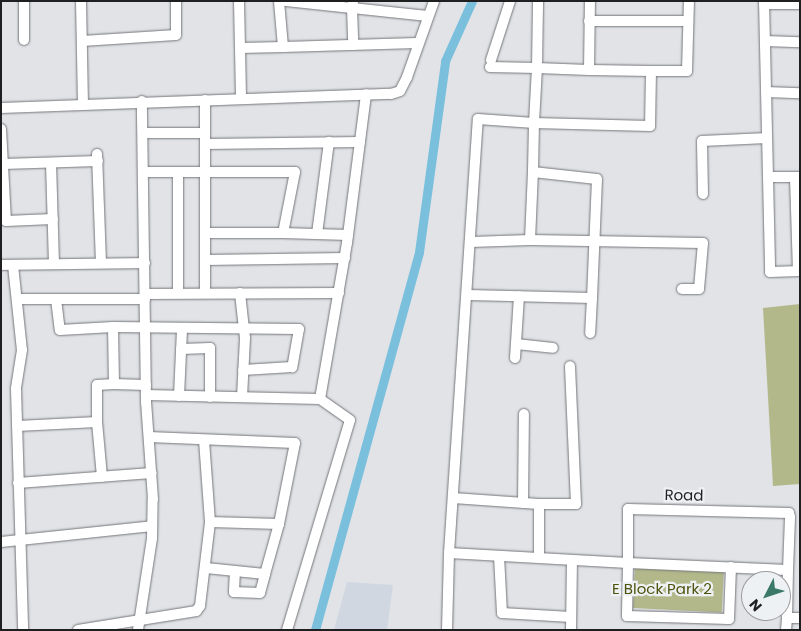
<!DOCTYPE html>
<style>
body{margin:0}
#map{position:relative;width:801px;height:631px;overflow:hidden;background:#e1e3e7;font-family:Poppins,sans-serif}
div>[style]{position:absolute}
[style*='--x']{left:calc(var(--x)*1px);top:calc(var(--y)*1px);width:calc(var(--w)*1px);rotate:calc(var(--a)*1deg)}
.built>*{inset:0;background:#d0d7e1}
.green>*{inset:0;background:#b2b88a;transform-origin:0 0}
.canal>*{height:9px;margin:-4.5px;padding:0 4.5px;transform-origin:4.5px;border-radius:4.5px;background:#7ac0dd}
.roads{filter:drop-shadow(0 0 1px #74767a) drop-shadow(0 0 1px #74767a)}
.minor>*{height:10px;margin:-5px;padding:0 5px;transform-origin:5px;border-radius:5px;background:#fff}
span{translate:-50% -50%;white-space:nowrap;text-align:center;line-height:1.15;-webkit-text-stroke:4.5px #eef1f4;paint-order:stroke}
.street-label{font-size:15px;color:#1f1f21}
.park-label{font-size:15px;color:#4f530b}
.frame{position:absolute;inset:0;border:2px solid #1f1f21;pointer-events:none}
.north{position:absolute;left:741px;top:571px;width:50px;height:50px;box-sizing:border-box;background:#eef1f4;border:1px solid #9b9da0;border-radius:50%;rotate:229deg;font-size:14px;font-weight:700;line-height:20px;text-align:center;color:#1f1f21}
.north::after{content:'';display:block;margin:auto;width:18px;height:22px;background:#3a7967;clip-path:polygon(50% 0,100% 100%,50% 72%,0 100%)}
</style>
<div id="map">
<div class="built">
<div style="clip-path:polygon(347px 582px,393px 585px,387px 630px,334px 630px)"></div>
</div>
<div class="green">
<div style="clip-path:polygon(800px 304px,800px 484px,773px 486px,763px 308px)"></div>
<div style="left:635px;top:566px;width:89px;height:42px;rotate:3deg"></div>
</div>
<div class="canal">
<div style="--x:315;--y:630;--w:392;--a:-74.6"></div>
<div style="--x:419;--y:252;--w:193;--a:-82.2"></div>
<div style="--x:445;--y:61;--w:66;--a:-65.8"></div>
</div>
<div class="roads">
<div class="minor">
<div style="--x:24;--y:1;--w:39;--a:90"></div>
<div style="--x:81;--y:1;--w:102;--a:88.9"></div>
<div style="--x:239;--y:1;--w:97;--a:88.8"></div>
<div style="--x:286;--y:1;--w:66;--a:6.1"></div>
<div style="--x:352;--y:8;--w:37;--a:88"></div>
<div style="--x:764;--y:1;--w:271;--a:88.7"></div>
<div style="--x:770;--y:272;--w:30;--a:-2"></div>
<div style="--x:353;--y:2;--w:6;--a:99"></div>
<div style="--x:352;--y:8;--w:76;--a:6"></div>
<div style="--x:764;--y:4;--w:36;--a:0"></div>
<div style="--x:589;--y:21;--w:99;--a:0"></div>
<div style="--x:82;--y:41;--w:94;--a:-3.7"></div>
<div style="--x:176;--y:35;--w:34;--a:-90"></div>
<div style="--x:765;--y:41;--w:35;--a:2"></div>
<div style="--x:283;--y:47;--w:134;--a:-1.7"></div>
<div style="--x:240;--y:48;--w:43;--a:-1.3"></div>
<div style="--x:283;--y:47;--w:46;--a:-95"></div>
<div style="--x:491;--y:60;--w:62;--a:-72.1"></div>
<div style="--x:490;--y:67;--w:47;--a:1.2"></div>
<div style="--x:537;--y:68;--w:52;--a:2.2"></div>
<div style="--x:589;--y:70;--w:62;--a:0.9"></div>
<div style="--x:651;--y:71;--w:55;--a:91"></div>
<div style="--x:650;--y:126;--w:116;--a:-178.5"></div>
<div style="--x:534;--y:123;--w:55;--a:-86.9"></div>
<div style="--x:537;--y:68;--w:67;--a:-89.1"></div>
<div style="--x:589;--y:70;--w:69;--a:-89.2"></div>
<div style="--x:651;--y:71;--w:36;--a:0"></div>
<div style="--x:687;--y:71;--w:70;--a:-88.4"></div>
<div style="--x:766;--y:92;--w:34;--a:2"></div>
<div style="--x:205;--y:100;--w:193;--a:90"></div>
<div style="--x:1;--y:108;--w:390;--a:-2.1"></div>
<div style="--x:391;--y:94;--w:9;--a:-18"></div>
<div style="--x:400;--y:91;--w:16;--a:-63"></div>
<div style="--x:407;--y:77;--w:81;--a:-70.4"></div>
<div style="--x:1;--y:129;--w:92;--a:86.9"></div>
<div style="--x:6;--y:221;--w:47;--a:-2.4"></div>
<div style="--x:143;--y:133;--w:62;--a:0"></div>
<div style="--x:205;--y:144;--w:155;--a:-0.7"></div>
<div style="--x:97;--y:154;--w:109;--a:87.9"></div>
<div style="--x:51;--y:163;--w:101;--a:88.3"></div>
<div style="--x:3;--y:164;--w:95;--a:-1.8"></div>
<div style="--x:143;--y:172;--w:152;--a:0"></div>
<div style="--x:295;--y:172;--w:62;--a:101.1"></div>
<div style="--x:283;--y:233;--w:78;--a:180"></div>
<div style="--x:178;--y:172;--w:121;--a:90"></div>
<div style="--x:768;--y:177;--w:32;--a:0"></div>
<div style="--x:795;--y:177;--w:94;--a:88.2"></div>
<div style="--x:703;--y:194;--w:53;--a:-91.1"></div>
<div style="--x:702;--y:141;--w:65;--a:-2.6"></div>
<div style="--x:283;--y:233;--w:65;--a:1.8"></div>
<div style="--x:317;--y:234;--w:93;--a:-82.6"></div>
<div style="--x:530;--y:240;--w:173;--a:1"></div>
<div style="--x:703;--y:243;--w:46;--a:95"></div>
<div style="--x:699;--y:289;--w:17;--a:180"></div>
<div style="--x:471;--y:242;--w:59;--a:-1.9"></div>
<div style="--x:530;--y:240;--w:68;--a:-87.5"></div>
<div style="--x:533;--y:172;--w:64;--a:6.2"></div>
<div style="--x:597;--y:179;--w:119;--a:92.4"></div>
<div style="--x:205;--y:260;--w:140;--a:-0.8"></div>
<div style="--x:1;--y:265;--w:144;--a:-0.8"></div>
<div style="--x:13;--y:265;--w:85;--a:84"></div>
<div style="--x:22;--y:350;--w:39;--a:99"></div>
<div style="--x:16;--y:389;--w:241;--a:88.3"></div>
<div style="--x:240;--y:293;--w:45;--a:83.7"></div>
<div style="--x:245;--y:338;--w:59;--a:92.9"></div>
<div style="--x:145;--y:294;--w:194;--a:-0.3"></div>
<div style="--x:468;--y:295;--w:124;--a:1.4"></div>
<div style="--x:592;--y:298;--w:35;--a:93"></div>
<div style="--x:17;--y:299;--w:39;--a:0"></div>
<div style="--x:56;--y:299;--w:31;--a:83"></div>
<div style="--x:60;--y:330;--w:53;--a:-3.2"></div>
<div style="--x:56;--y:299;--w:89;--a:0"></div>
<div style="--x:516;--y:344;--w:37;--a:6"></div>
<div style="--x:181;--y:349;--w:29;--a:-2"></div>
<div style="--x:210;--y:348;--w:49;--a:90"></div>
<div style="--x:515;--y:358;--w:62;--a:-86.3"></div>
<div style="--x:146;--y:385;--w:32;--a:-178"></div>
<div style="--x:114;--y:384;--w:57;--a:-91"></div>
<div style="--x:113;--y:327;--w:186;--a:0.6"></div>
<div style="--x:299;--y:329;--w:39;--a:100"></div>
<div style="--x:292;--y:367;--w:49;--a:176.5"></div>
<div style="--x:146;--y:395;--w:174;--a:1.3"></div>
<div style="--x:320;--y:399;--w:158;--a:-80.2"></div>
<div style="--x:347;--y:243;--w:150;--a:-82.7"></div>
<div style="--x:179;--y:396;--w:67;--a:-87.4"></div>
<div style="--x:97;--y:422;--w:37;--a:-90"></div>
<div style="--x:97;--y:385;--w:17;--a:-3"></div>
<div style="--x:17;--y:426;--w:80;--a:-2.9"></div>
<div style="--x:97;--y:422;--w:55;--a:84.8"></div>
<div style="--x:149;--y:437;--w:146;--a:2.4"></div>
<div style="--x:295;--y:443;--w:83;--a:101.2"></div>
<div style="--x:279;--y:524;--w:69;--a:-178.3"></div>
<div style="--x:18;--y:483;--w:134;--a:-4.3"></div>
<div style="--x:453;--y:498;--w:86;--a:4"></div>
<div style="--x:539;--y:504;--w:54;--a:90"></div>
<div style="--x:523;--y:503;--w:89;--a:-89.4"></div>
<div style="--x:539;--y:504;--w:37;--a:0"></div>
<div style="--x:576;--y:504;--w:138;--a:-92.5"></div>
<div style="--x:1;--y:542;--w:152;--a:-6"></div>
<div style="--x:449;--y:553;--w:179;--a:3.2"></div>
<div style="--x:628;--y:563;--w:53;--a:91.1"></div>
<div style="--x:627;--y:616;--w:102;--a:1.7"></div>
<div style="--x:729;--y:619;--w:52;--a:-87.8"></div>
<div style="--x:499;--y:556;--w:57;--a:87"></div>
<div style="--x:502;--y:613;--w:69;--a:3.3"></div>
<div style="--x:206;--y:568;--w:59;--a:5.8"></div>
<div style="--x:265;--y:574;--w:52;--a:-74.4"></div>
<div style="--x:235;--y:571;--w:21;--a:93"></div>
<div style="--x:234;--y:592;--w:26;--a:2"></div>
<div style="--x:260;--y:593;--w:20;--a:-75"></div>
<div style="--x:787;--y:618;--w:48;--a:-88.8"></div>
<div style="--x:788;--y:570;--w:53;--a:-87.8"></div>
<div style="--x:790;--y:517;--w:4;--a:-104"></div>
<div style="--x:789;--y:513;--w:161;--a:-178.6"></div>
<div style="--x:628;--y:509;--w:54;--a:90"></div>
<div style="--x:628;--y:563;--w:160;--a:2.5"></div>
<div style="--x:78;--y:630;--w:120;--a:-9.1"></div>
<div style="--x:196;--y:611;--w:6;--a:-51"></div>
<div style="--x:200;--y:606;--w:85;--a:-83.2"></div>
<div style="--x:210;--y:522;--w:82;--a:-94.2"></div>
<div style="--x:138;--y:630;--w:93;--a:-81.3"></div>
<div style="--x:152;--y:538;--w:39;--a:-89"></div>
<div style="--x:153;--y:499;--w:97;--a:-94.1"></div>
<div style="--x:146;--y:402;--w:301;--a:-90.8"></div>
<div style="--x:287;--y:630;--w:219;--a:-73.3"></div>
<div style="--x:350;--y:420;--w:37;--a:-145"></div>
<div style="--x:447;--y:630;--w:77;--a:-88.5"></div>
<div style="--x:449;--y:553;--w:435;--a:-86.2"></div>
<div style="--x:478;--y:119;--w:56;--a:4.1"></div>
<div style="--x:534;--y:123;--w:49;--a:91.2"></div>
<div style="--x:571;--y:630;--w:70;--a:-89.2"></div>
<div style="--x:786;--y:630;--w:12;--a:-85"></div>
<div style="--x:787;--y:618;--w:13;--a:0"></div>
</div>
</div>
<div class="street-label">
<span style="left:684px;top:495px;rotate:1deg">Road</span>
</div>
<div class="park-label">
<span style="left:662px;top:589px">E Block Park 2</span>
</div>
<div class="frame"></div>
<div class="north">N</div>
</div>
